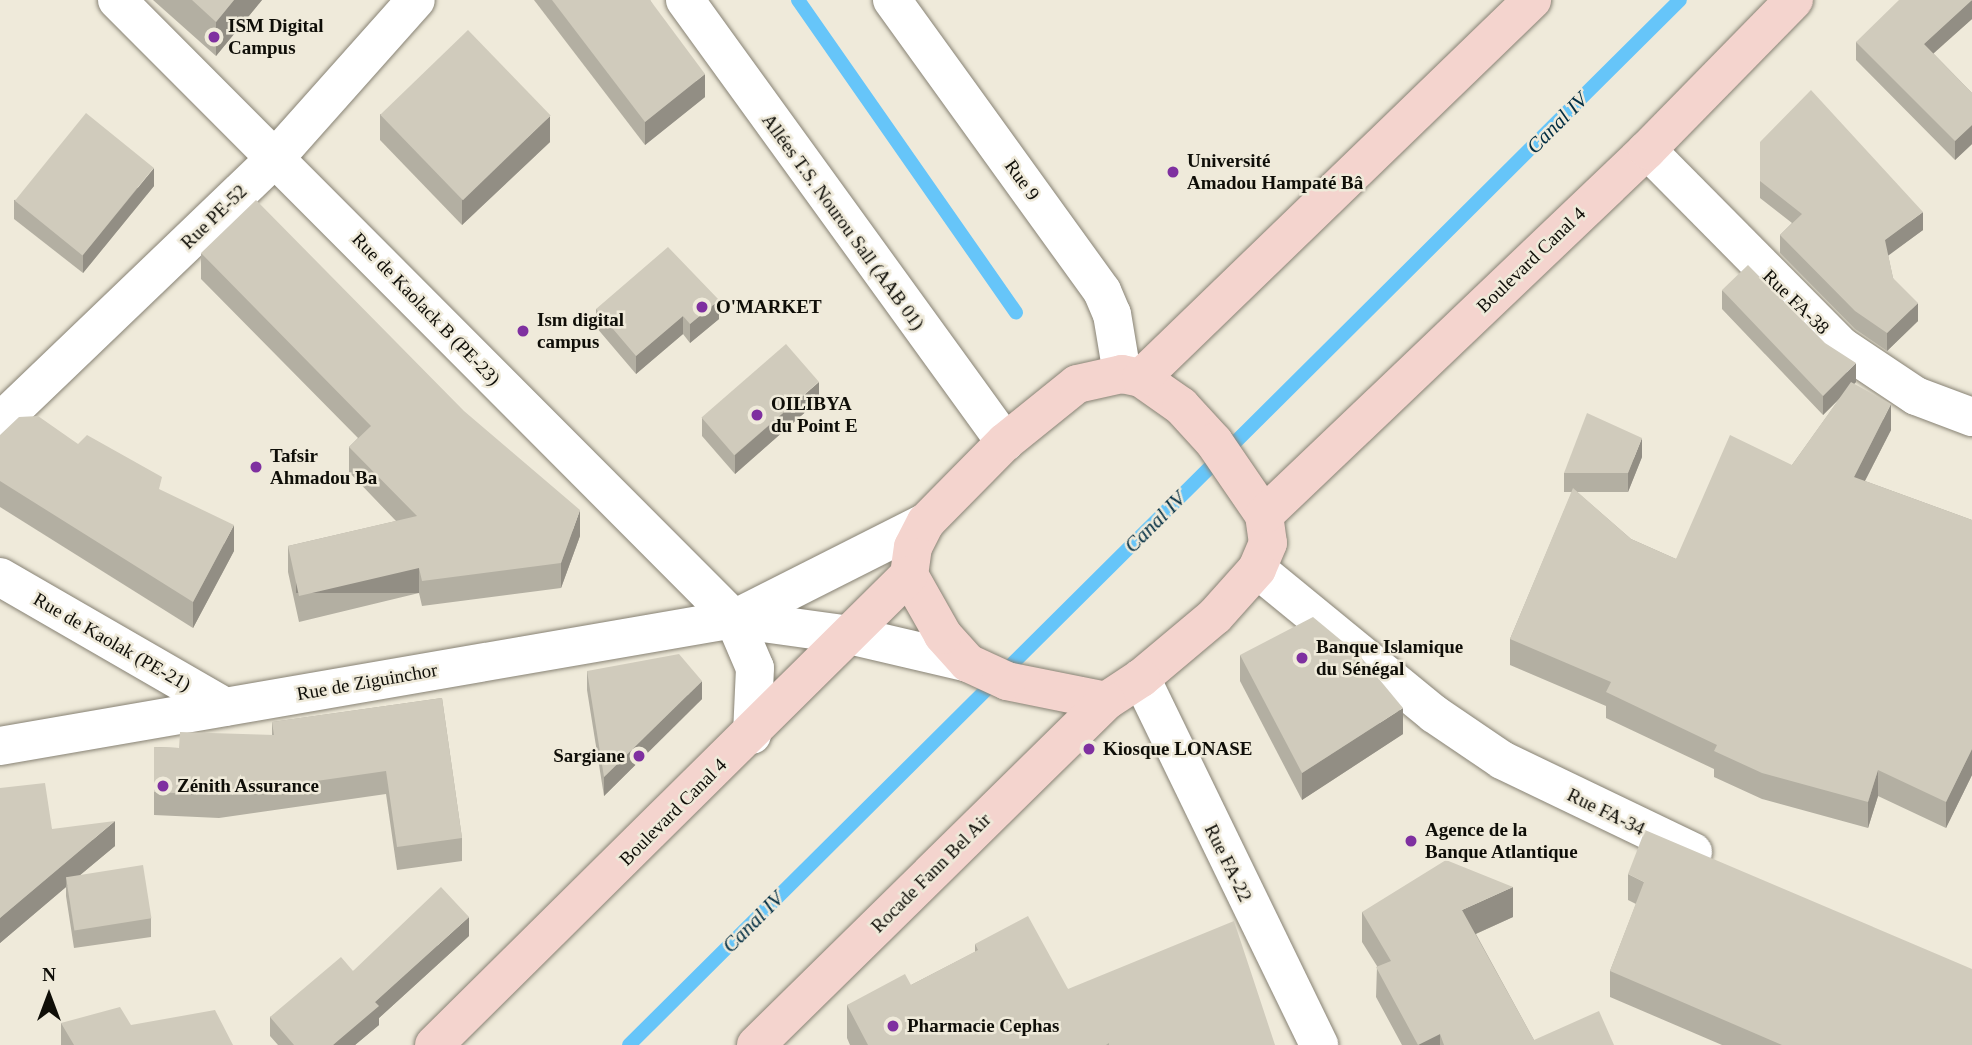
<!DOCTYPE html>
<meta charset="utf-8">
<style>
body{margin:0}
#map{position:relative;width:1972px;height:1045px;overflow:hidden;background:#efeada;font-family:"Times New Roman",serif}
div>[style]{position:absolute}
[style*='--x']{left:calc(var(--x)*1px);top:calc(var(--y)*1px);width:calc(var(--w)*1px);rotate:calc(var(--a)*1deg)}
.stream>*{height:14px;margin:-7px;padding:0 7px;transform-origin:7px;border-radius:7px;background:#66c5f9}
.roads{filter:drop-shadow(0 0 2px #878274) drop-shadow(0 0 2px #878274)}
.minor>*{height:38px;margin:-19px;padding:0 19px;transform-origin:19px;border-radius:19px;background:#fff}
.tertiary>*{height:38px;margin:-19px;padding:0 19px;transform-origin:19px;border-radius:19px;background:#fff}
.secondary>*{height:38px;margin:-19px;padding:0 19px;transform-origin:19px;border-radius:19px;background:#f4d4ce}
.wall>*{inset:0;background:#b3afa2}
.shaded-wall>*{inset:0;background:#928e84;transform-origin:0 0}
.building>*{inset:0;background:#d0cbbc;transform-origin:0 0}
.dots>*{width:19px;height:19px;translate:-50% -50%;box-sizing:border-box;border:4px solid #efeada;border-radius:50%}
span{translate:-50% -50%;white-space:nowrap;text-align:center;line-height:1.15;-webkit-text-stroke:5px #efeada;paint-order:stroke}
.poi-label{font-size:19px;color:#0f0e08;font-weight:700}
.left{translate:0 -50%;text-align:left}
.right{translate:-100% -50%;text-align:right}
.street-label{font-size:19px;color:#0f0e08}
.water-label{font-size:21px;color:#012d42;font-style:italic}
.north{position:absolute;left:14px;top:961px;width:70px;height:70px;-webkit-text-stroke:5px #efeada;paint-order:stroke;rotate:0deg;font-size:19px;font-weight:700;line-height:28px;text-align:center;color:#0f0e08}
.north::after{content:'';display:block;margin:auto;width:24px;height:32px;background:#0f0e08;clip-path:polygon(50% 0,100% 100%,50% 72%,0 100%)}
</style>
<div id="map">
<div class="stream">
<div style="--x:798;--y:0;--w:381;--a:55.1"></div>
<div style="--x:629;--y:1045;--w:1482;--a:-44.84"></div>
</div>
<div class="roads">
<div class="minor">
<div style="--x:117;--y:0;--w:874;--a:45.09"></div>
<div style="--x:734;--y:619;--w:53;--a:66.8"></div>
<div style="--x:755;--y:668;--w:67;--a:92.6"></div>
<div style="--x:1647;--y:150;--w:276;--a:45.3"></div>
<div style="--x:1841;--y:346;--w:90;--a:33.7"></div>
<div style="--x:1916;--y:396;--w:60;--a:20.6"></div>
<div style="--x:0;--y:422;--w:383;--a:-43.8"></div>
<div style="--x:276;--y:157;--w:210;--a:-48.3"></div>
<div style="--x:1257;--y:569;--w:229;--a:39.3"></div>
<div style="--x:1434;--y:714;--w:82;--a:34.1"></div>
<div style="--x:1502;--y:760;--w:212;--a:25.7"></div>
<div style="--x:0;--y:577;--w:260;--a:30"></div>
<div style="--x:734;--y:619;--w:116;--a:7.9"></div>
<div style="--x:849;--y:635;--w:122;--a:13.2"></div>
<div style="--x:1141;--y:678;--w:408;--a:64.1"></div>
<div style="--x:0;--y:746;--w:745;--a:-9.82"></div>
<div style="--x:734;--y:619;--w:215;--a:-26.8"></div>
</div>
<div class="tertiary">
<div style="--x:685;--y:0;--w:546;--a:54.1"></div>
<div style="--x:892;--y:0;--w:359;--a:54.2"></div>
<div style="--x:1102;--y:291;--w:25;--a:67"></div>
<div style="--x:1112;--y:314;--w:61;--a:80.5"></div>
</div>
<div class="secondary">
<div style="--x:1122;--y:374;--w:19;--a:12"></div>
<div style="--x:1141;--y:378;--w:49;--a:35"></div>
<div style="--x:1181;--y:406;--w:49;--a:47.5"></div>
<div style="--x:1214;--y:442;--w:88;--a:55.6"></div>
<div style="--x:1264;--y:515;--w:28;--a:82"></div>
<div style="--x:1268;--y:543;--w:28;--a:113"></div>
<div style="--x:1257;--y:569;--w:63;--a:131.8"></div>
<div style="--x:1215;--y:616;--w:97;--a:140"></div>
<div style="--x:1141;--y:678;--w:42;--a:146.7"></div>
<div style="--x:1106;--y:701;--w:101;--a:-168.6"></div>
<div style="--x:1007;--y:681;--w:43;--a:-155.2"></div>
<div style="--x:968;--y:663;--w:38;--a:-132"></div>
<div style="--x:943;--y:635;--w:69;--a:-119.5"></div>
<div style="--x:909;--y:575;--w:28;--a:-82"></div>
<div style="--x:913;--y:547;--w:28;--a:-63"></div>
<div style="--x:926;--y:522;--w:112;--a:-45.4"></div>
<div style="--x:1005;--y:442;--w:92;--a:-38.9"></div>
<div style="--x:1077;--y:384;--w:46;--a:-12.5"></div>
<div style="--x:1141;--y:378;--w:544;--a:-44.03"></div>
<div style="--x:1264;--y:515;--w:529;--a:-43.62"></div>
<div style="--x:1647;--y:150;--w:210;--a:-45.6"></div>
<div style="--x:434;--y:1045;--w:668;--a:-44.7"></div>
<div style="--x:756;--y:1045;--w:491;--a:-44.5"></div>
</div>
</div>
<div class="wall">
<div style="clip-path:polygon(153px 0,262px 0,216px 56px)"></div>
<div style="clip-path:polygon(534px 0,650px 0,705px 97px,645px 145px)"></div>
<div style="clip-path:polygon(1972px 0,1972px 19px,1933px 53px,1972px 93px,1972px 144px,1955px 160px,1856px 60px,1856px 42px)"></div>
<div style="clip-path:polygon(380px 114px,550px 142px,462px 225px,380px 140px)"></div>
<div style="clip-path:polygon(1760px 142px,1923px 230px,1888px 255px,1893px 278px,1918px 321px,1887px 351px,1855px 329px,1780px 253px,1780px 235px,1792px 223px,1760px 198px)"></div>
<div style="clip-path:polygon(154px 186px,83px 273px,14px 219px,14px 200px)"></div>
<div style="clip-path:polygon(201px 253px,580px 536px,561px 588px,422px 606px,419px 593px,299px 622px,288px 572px,288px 546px,396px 521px,349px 472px,349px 447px,358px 438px,201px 279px)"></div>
<div style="clip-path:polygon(1722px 290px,1856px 382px,1854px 384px,1891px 430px,1865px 481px,1972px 520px,1972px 775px,1946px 828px,1878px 796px,1868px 828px,1762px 799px,1714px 777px,1714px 769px,1606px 718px,1606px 706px,1510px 665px,1510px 639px,1572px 492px,1564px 492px,1564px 473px,1642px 457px,1628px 492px,1577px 492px,1631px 539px,1676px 559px,1792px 465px,1840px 398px,1823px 415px,1722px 309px)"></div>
<div style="clip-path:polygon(596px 309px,719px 319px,690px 343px,683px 334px,636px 374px,596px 327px)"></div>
<div style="clip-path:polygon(819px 400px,735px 474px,702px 436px,702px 418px)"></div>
<div style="clip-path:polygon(0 435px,78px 444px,234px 551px,193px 628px,0 507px)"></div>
<div style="clip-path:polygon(1240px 655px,1403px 734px,1302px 800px,1240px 681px)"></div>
<div style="clip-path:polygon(587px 671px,702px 699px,604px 796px,587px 690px)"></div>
<div style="clip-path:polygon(442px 698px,462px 838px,462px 861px,397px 870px,386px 794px,219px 818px,154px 815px,154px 747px,179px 748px,272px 735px,272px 722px)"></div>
<div style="clip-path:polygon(0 788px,52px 829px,115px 846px,80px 875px,151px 918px,151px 937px,74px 948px,66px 896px,66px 887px,0 943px)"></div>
<div style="clip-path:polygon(1628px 874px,1972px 1045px,1722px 1045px,1610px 997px,1610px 971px,1636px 904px,1628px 900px)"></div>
<div style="clip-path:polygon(1362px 912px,1513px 917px,1476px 934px,1534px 1040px,1614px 1045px,1402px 1045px,1376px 997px,1377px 966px,1362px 942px)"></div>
<div style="clip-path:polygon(469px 936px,379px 1018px,379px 1025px,355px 1045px,278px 1045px,270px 1036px,270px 1017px,353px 971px)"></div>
<div style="clip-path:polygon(975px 944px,1068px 989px,1275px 1045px,850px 1045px,847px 1038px,847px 1005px,911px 985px,975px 952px)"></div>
<div style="clip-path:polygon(61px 1023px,131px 1025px,233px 1045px,61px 1045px)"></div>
</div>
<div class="shaded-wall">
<div style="clip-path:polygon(234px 0,262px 0,216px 56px,216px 22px)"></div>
<div style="clip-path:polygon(1972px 0,1972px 19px,1924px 62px,1924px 44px)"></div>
<div style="clip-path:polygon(705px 74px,705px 97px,645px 145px,645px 122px)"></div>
<div style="clip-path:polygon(550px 116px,550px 142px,462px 225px,462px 199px)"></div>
<div style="clip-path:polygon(1972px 125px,1972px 144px,1955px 160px,1955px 141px)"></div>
<div style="clip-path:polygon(154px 168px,154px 186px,83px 273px,83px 255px)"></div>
<div style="clip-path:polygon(1923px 212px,1923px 230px,1885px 258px,1885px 240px)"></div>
<div style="clip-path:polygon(719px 300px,719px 319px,690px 343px,690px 324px)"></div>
<div style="clip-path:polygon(1918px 303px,1918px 321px,1887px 351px,1887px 333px)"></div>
<div style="clip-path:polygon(683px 316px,683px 334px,636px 374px,636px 356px)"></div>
<div style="clip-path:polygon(1856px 363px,1856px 382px,1823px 415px,1823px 396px)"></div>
<div style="clip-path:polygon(819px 382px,819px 400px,735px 474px,735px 455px)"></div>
<div style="clip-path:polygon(1891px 404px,1891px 430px,1854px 502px,1854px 477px)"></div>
<div style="clip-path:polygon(1642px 438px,1642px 457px,1628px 492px,1628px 473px)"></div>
<div style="clip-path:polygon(580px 510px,580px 536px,561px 588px,561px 563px)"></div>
<div style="clip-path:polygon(234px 525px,234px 551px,193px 628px,193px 602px)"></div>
<div style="left:419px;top:568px;width:25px;height:123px;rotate:90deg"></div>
<div style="clip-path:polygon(702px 681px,702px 699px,604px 796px,604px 777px)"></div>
<div style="clip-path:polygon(1403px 708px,1403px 734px,1302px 800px,1302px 773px)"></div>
<div style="clip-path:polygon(1972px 749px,1972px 775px,1946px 828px,1946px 802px)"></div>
<div style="clip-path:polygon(1878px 770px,1878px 796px,1868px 828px,1868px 802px)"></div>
<div style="clip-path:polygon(115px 821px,115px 846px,67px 886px,66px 877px,66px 887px,0 943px,0 918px)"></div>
<div style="clip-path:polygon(1513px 887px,1513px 917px,1462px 940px,1462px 910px)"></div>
<div style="clip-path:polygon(469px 917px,469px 936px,379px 1018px,379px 1025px,355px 1045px,333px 1045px,375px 1002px)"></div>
<div style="clip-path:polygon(1440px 1034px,1440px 1045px,1418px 1045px)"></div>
</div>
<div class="building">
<div style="clip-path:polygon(192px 0,234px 0,216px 22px)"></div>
<div style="clip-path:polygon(552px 0,650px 0,705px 74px,645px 122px)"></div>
<div style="clip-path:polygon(1899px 0,1972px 0,1924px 44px,1972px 93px,1972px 125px,1955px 141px,1856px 42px)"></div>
<div style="left:468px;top:30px;width:119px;height:122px;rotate:46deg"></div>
<div style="clip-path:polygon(1811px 90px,1923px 212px,1885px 240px,1893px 278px,1918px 303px,1887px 333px,1855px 311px,1780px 235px,1802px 214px,1760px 181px,1760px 142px)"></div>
<div style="left:86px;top:113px;width:87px;height:113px;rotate:39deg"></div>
<div style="clip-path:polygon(256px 200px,464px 411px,580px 510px,561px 563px,422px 581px,419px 568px,299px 596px,288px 546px,417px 516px,349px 447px,371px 426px,201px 253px)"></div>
<div style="clip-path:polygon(668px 247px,719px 300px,690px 324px,683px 316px,636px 356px,596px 309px)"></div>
<div style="clip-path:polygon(1748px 265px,1825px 343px,1856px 363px,1823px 396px,1722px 290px)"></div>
<div style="left:786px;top:344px;width:50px;height:112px;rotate:49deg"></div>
<div style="clip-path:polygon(1851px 382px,1891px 404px,1854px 477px,1972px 520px,1972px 749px,1946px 802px,1878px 770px,1868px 802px,1762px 773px,1714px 751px,1717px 745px,1606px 692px,1611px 682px,1510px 639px,1573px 488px,1631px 539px,1676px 559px,1730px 435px,1792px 465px)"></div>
<div style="clip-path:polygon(1587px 413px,1642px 438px,1628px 473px,1564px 473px)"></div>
<div style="clip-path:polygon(38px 416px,78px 444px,87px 435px,162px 477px,159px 489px,234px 525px,193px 602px,0 481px,0 435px,19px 417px)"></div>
<div style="clip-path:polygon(1313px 617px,1360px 656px,1403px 708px,1302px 773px,1240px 655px)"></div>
<div style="clip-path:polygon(679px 654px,702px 681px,604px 777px,587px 671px)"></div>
<div style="clip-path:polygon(442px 698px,462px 838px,397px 847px,386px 771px,219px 795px,154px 792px,154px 747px,179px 748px,180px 732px,274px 735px,272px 722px)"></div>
<div style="clip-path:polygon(45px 783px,52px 829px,115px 821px,0 918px,0 788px)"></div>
<div style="clip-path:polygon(1645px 830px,1972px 969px,1972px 1045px,1782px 1045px,1610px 971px,1644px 882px,1628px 874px)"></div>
<div style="clip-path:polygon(1446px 860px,1513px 887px,1462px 910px,1534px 1040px,1599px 1011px,1614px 1045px,1444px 1045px,1440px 1034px,1418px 1045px,1376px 967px,1391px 961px,1362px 912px)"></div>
<div style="left:143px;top:865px;width:54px;height:78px;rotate:81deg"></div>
<div style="clip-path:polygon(441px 887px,469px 917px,375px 1002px,379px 1006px,333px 1045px,294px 1045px,270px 1017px,341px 957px,353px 971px)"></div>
<div style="clip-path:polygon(1028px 916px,1068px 989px,1234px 921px,1275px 1045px,1109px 1045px,1109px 1043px,1106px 1045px,868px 1045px,847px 1005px,905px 974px,911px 985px,978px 950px,975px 944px)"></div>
<div style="clip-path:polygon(120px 1007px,131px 1025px,215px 1010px,233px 1045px,74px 1045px,61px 1023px)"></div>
</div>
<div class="dots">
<div style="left:214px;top:37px;background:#7f30a0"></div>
<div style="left:1173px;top:172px;background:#7f30a0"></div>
<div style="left:702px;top:307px;background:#7f30a0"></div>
<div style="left:523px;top:331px;background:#7f30a0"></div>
<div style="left:757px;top:415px;background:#7f30a0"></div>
<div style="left:256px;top:467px;background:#7f30a0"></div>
<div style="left:1302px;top:658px;background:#7f30a0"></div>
<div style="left:1089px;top:749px;background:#7f30a0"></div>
<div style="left:639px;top:756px;background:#7f30a0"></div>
<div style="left:163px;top:786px;background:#7f30a0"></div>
<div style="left:1411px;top:841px;background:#7f30a0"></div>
<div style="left:893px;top:1026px;background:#7f30a0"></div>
</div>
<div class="poi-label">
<span class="left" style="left:228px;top:37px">ISM Digital<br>Campus</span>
<span class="left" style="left:1187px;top:172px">Université<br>Amadou Hampaté Bâ</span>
<span class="left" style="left:716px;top:307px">O'MARKET</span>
<span class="left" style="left:537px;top:331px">Ism digital<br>campus</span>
<span class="left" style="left:771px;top:415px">OILIBYA<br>du Point E</span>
<span class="left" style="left:270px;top:467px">Tafsir<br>Ahmadou Ba</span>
<span class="left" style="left:1316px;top:658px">Banque Islamique<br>du Sénégal</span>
<span class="left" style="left:1103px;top:749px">Kiosque LONASE</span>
<span class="right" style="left:625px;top:756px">Sargiane</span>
<span class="left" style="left:177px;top:786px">Zénith Assurance</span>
<span class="left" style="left:1425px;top:841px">Agence de la<br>Banque Atlantique</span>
<span class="left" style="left:907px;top:1026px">Pharmacie Cephas</span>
</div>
<div class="street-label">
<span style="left:1022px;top:180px;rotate:54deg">Rue 9</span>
<span style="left:214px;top:217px;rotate:-44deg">Rue PE-52</span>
<span style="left:843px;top:222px;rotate:54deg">Allées T.S. Nourou Sall (AAB 01)</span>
<span style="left:1531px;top:260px;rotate:-44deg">Boulevard Canal 4</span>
<span style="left:1796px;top:302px;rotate:44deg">Rue FA-38</span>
<span style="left:426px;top:309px;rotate:46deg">Rue de Kaolack B (PE-23)</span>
<span style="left:112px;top:642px;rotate:30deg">Rue de Kaolak (PE-21)</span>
<span style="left:367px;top:682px;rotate:-10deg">Rue de Ziguinchor</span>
<span style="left:673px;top:812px;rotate:-45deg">Boulevard Canal 4</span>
<span style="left:1606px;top:812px;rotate:26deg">Rue FA-34</span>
<span style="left:1228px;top:863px;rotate:64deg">Rue FA-22</span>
<span style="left:931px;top:873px;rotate:-45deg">Rocade Fann Bel Air</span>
</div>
<div class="water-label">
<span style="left:1557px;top:123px;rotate:-45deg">Canal IV</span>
<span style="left:1155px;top:522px;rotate:-45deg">Canal IV</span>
<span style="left:753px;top:922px;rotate:-45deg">Canal IV</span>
</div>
<div class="north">N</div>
</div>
